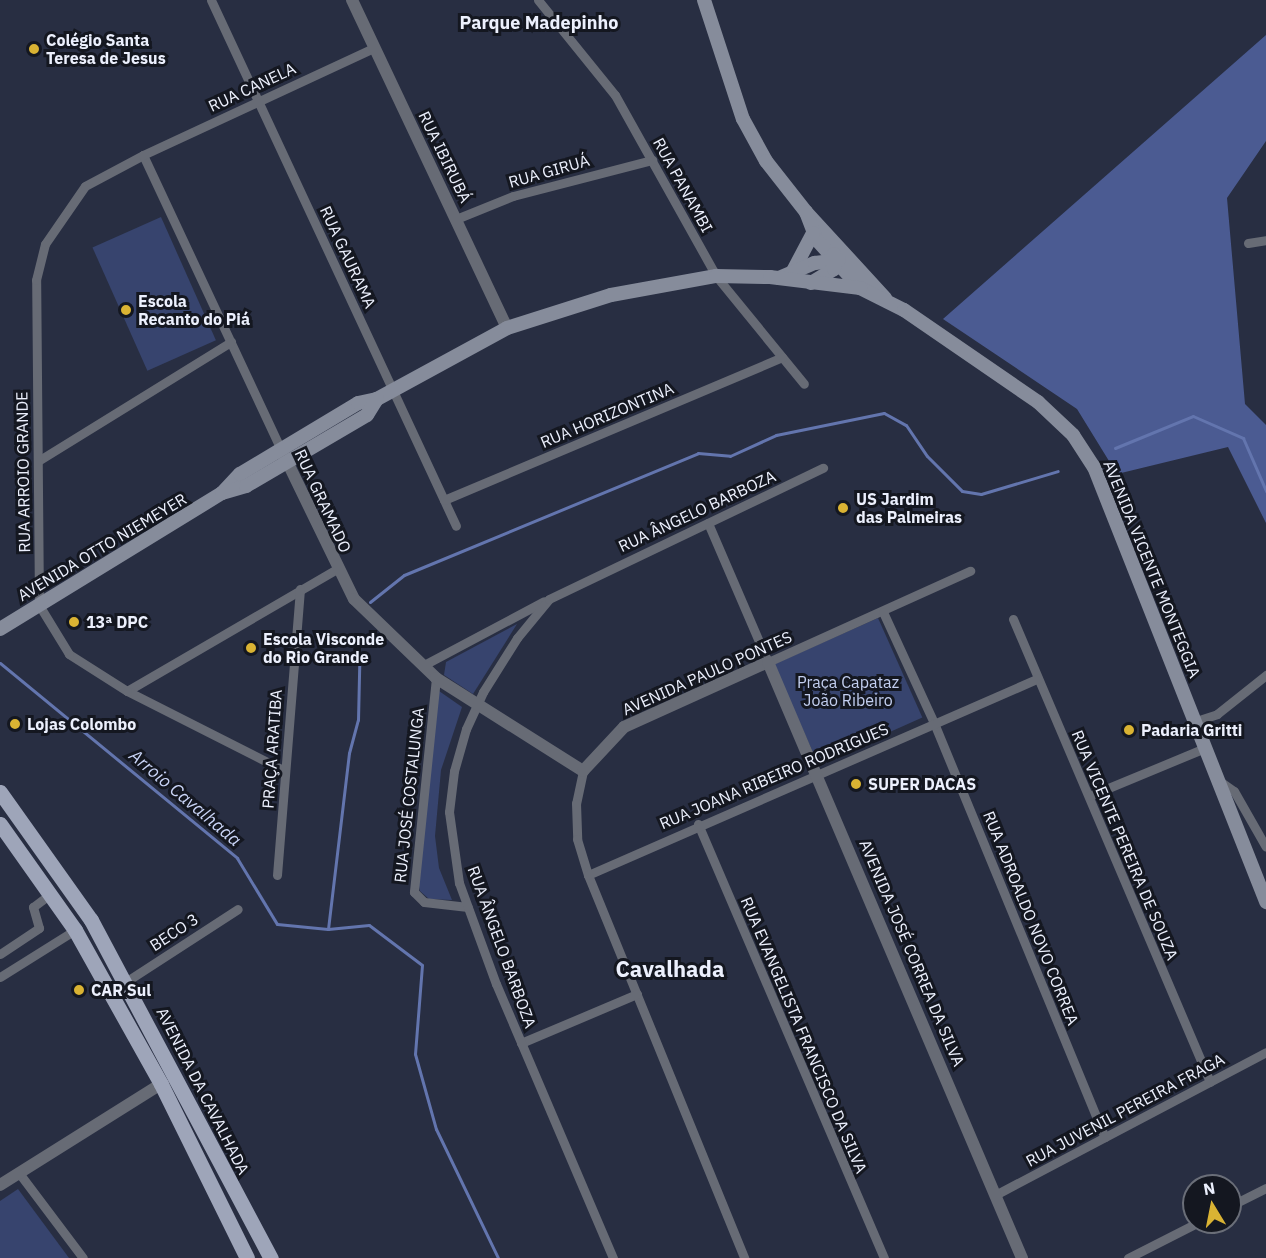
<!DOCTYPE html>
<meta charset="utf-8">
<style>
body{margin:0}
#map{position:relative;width:1266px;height:1258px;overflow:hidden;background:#282e42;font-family:"IBM Plex Sans",sans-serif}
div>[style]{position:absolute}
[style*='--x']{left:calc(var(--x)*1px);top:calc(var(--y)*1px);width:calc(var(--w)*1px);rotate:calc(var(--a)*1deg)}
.green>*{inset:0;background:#37446e;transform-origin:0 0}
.forest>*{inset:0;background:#4b5b92}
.stream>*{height:3px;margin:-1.5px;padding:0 1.5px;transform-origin:1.5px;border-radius:1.5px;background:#6375ae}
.minor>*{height:9px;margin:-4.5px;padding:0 4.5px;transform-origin:4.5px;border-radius:4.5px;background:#676b75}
.tertiary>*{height:12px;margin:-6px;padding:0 6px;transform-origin:6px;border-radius:6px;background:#676b75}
.secondary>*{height:14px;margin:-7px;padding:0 7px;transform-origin:7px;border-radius:7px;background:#868c9b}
.primary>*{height:15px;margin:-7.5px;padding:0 7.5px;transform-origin:7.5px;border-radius:7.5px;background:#9ea5b9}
.dots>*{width:16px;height:16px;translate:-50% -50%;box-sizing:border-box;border:3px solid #141720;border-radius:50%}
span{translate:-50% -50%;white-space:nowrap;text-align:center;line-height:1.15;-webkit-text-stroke:6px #141720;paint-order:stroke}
.poi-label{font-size:16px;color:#ecf0fd;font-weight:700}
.left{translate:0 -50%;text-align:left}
.street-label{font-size:16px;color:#ecf0fd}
.park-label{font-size:16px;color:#c3cff0}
.neighbourhood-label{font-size:18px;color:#ecf0fd;font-weight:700}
.water-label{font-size:18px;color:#cad5f7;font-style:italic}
.district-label{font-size:22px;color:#ecf0fd;font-weight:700}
.north{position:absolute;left:1182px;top:1174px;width:60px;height:60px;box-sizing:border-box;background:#141720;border:2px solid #6a6e78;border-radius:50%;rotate:350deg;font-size:16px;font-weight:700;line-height:24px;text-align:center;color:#ecf0fd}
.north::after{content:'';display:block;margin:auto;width:21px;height:27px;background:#dab333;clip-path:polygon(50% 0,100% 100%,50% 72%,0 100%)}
</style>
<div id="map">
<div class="green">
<div style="left:161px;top:217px;width:135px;height:75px;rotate:66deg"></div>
<div style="left:878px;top:618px;width:109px;height:114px;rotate:66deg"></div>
<div style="clip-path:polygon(517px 624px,473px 694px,444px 675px,446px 662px)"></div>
<div style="clip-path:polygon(439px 691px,462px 707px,441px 770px,435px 836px,439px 868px,452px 900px,429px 899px,420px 891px,418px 881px)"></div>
<div style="clip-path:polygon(18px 1189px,69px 1258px,0 1258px,0 1201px)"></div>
</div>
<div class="forest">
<div style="clip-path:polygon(1266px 35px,1266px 141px,1227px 198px,1245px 404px,1266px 425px,1266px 523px,1228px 447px,1117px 474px,1077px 409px,943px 319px)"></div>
</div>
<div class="stream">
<div style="--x:1115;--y:448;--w:84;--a:-22.3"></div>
<div style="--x:1193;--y:416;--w:55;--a:23.7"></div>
<div style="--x:1243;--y:438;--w:58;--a:66.5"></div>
<div style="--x:370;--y:602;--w:43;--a:-38.5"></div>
<div style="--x:404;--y:575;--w:318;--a:-22.5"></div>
<div style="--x:698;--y:453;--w:32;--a:5"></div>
<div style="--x:730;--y:456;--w:51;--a:-24.5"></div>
<div style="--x:776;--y:435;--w:110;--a:-11.5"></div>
<div style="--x:884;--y:413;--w:25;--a:29"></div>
<div style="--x:906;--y:425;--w:37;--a:56"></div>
<div style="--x:927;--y:456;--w:49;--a:45"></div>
<div style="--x:962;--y:491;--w:19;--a:9"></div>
<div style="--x:981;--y:494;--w:80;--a:-16.6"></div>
<div style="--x:0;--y:663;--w:307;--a:39.4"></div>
<div style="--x:237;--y:858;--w:77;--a:58.8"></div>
<div style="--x:277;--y:924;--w:51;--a:5.6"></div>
<div style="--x:328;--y:929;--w:41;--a:-5.6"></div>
<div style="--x:369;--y:925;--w:66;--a:37"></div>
<div style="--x:422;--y:965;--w:89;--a:94.5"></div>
<div style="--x:415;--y:1054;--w:78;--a:74.4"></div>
<div style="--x:436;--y:1129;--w:143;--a:64.3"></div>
<div style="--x:328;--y:929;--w:177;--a:-83.2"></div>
<div style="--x:349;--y:753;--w:34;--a:-75"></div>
<div style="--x:358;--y:720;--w:86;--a:-88.7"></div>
</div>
<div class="minor">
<div style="--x:211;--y:0;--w:580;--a:65.02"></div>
<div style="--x:538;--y:0;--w:122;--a:51"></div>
<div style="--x:615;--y:95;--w:207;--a:60.8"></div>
<div style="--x:716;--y:276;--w:139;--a:50.8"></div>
<div style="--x:143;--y:155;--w:325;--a:64.9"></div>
<div style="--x:456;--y:219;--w:61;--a:-22"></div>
<div style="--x:513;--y:196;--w:144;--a:-14.5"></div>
<div style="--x:1248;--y:243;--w:18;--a:-9"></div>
<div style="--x:38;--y:461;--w:227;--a:-31.7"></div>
<div style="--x:444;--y:500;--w:367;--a:-22.9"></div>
<div style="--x:708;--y:523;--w:151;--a:66.7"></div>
<div style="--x:768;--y:662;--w:222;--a:-24.3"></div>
<div style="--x:883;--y:612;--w:122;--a:65.3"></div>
<div style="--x:934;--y:723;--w:448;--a:67.6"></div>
<div style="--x:1013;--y:619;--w:503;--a:66.95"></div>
<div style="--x:422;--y:666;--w:138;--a:-28"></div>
<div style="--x:436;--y:678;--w:215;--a:95.9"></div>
<div style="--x:414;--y:892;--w:14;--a:45"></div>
<div style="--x:424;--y:902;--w:44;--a:6.5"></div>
<div style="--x:127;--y:691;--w:243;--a:-30.2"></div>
<div style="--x:1196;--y:721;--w:22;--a:-18"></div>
<div style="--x:1217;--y:714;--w:63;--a:-38.5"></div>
<div style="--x:285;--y:771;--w:177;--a:-153.1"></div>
<div style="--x:127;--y:691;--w:69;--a:-147.5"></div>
<div style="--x:69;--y:654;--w:57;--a:-121.5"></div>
<div style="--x:39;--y:605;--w:325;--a:-90.5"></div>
<div style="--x:36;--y:280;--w:37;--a:-76"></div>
<div style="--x:45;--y:244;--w:70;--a:-55.4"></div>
<div style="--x:85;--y:186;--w:66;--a:-28.1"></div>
<div style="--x:143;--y:155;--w:255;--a:-24.9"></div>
<div style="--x:583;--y:771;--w:33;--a:102"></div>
<div style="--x:576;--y:803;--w:36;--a:88"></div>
<div style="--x:577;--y:839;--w:38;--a:73"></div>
<div style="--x:588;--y:875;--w:414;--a:67.8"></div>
<div style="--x:1218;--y:780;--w:19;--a:35"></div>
<div style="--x:1234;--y:791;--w:64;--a:60.3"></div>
<div style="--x:1089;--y:796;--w:126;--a:-22.5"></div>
<div style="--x:698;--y:824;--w:472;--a:66.8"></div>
<div style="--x:277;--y:875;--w:287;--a:-85.4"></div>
<div style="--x:588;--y:875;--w:491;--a:-23.6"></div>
<div style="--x:0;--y:954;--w:47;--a:-33.7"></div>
<div style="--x:39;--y:928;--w:22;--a:-106"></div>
<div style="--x:33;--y:907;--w:21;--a:-37"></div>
<div style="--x:0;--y:977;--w:89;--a:-32.1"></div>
<div style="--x:127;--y:981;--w:132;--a:-33"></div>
<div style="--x:521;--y:1043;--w:126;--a:-22.9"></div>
<div style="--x:19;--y:1173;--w:106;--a:53"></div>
<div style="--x:997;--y:1194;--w:304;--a:-27.8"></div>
<div style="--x:1230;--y:1206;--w:40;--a:-26.6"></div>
<div style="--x:613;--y:1258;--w:298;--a:-113.1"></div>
<div style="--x:496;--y:984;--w:108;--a:-110.1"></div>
<div style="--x:459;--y:883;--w:72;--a:-98"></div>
<div style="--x:449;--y:812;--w:41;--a:-83"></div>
<div style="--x:454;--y:771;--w:44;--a:-74.1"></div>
<div style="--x:466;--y:729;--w:41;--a:-65.3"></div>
<div style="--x:483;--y:692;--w:64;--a:-57.8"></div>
<div style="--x:517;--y:638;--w:50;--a:-50.6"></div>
<div style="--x:549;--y:599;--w:304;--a:-25.6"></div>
<div style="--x:1128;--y:1258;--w:80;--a:-26.9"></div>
</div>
<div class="tertiary">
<div style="--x:352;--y:0;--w:363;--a:64.7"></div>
<div style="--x:283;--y:453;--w:162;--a:64.1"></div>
<div style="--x:354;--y:599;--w:114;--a:43.9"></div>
<div style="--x:436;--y:678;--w:174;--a:32.3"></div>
<div style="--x:583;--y:771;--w:60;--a:-47"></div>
<div style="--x:624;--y:727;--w:158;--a:-24.3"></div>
<div style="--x:768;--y:662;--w:648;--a:66.92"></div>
<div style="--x:0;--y:1185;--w:190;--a:-32.1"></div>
</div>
<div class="secondary">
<div style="--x:704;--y:0;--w:125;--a:71.9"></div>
<div style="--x:743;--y:119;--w:48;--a:61.3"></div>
<div style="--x:766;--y:161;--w:65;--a:51.9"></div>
<div style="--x:806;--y:212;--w:117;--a:47.4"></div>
<div style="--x:806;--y:212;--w:30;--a:69"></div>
<div style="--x:817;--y:240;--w:64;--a:48.1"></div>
<div style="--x:860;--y:288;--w:49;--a:26.6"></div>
<div style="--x:904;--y:310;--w:163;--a:34.5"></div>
<div style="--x:1038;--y:402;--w:48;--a:43.3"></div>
<div style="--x:1073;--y:435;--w:38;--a:57"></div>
<div style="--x:1094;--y:467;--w:468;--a:68.4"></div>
<div style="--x:793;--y:271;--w:43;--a:-62.2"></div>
<div style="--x:779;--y:278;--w:39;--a:-23"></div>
<div style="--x:815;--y:263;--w:24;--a:-7"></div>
<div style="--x:811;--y:283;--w:27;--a:-31"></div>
<div style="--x:834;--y:269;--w:15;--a:-90"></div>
<div style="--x:222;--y:493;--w:26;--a:-47"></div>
<div style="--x:240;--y:474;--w:138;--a:-31"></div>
<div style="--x:358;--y:403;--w:19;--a:-12"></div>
<div style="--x:377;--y:399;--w:148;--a:-28.6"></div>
<div style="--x:507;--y:328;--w:109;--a:-17.6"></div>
<div style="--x:611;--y:295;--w:107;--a:-10.3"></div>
<div style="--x:716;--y:276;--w:54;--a:1.1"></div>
<div style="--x:770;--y:277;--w:91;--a:7"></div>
<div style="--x:0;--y:629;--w:260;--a:-31.5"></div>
<div style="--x:222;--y:493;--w:25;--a:-16"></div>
<div style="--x:246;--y:486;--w:140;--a:-30.4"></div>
<div style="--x:367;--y:415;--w:19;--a:-58"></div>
</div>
<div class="primary">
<div style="--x:0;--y:792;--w:157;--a:54.6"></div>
<div style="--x:91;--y:920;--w:383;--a:62"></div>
<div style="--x:0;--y:824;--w:130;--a:54.7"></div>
<div style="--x:75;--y:930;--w:176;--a:60.8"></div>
<div style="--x:161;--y:1084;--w:194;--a:63.7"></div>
</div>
<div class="dots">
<div style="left:34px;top:49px;background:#dab333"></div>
<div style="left:126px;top:310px;background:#dab333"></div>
<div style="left:843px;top:508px;background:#dab333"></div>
<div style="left:74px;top:622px;background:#dab333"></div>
<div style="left:251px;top:648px;background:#dab333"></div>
<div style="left:15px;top:724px;background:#dab333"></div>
<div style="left:1129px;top:730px;background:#dab333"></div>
<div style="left:856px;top:784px;background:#dab333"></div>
<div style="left:79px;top:990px;background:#dab333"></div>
</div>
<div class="poi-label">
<span class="left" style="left:46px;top:49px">Colégio Santa<br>Teresa de Jesus</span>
<span class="left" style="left:138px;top:310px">Escola<br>Recanto do Piá</span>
<span class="left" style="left:856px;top:508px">US Jardim<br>das Palmeiras</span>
<span class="left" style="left:86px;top:622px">13ª DPC</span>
<span class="left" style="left:263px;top:648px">Escola Visconde<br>do Rio Grande</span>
<span class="left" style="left:27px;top:724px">Lojas Colombo</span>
<span class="left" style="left:1141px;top:730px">Padaria Gritti</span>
<span class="left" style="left:868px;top:784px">SUPER DACAS</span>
<span class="left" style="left:91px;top:990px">CAR Sul</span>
</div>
<div class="street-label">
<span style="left:252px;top:87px;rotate:-25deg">RUA CANELA</span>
<span style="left:445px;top:157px;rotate:64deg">RUA IBIRUBÁ</span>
<span style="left:549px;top:171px;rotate:-16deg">RUA GIRUÁ</span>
<span style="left:683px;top:185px;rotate:61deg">RUA PANAMBI</span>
<span style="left:348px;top:257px;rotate:65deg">RUA GAURAMA</span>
<span style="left:607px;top:415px;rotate:-23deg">RUA HORIZONTINA</span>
<span style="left:23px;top:472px;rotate:-91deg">RUA ARROIO GRANDE</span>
<span style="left:323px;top:501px;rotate:65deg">RUA GRAMADO</span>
<span style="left:697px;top:511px;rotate:-25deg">RUA ÂNGELO BARBOZA</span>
<span style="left:102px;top:547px;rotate:-31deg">AVENIDA OTTO NIEMEYER</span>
<span style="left:1152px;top:569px;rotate:68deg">AVENIDA VICENTE MONTEGGIA</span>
<span style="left:707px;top:673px;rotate:-24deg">AVENIDA PAULO PONTES</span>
<span style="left:272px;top:749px;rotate:-86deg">PRAÇA ARATIBA</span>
<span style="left:774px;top:776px;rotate:-23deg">RUA JOANA RIBEIRO RODRIGUES</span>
<span style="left:409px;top:795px;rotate:-84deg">RUA JOSÉ COSTALUNGA</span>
<span style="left:1125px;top:845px;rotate:67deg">RUA VICENTE PEREIRA DE SOUZA</span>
<span style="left:1031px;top:918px;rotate:68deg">RUA ADROALDO NOVO CORREA</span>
<span style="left:174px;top:932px;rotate:-33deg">BECO 3</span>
<span style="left:502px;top:947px;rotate:70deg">RUA ÂNGELO BARBOZA</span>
<span style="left:912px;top:953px;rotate:67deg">AVENIDA JOSÉ CORREA DA SILVA</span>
<span style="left:804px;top:1035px;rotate:67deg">RUA EVANGELISTA FRANCISCO DA SILVA</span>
<span style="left:203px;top:1091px;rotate:63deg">AVENIDA DA CAVALHADA</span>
<span style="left:1125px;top:1110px;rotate:-28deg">RUA JUVENIL PEREIRA FRAGA</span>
</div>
<div class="park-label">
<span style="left:848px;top:691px">Praça Capataz<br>João Ribeiro</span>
</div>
<div class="neighbourhood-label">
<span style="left:539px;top:23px">Parque Madepinho</span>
</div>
<div class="water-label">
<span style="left:185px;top:798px;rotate:40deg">Arroio Cavalhada</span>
</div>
<div class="district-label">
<span style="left:670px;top:969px">Cavalhada</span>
</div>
<div class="north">N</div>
</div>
